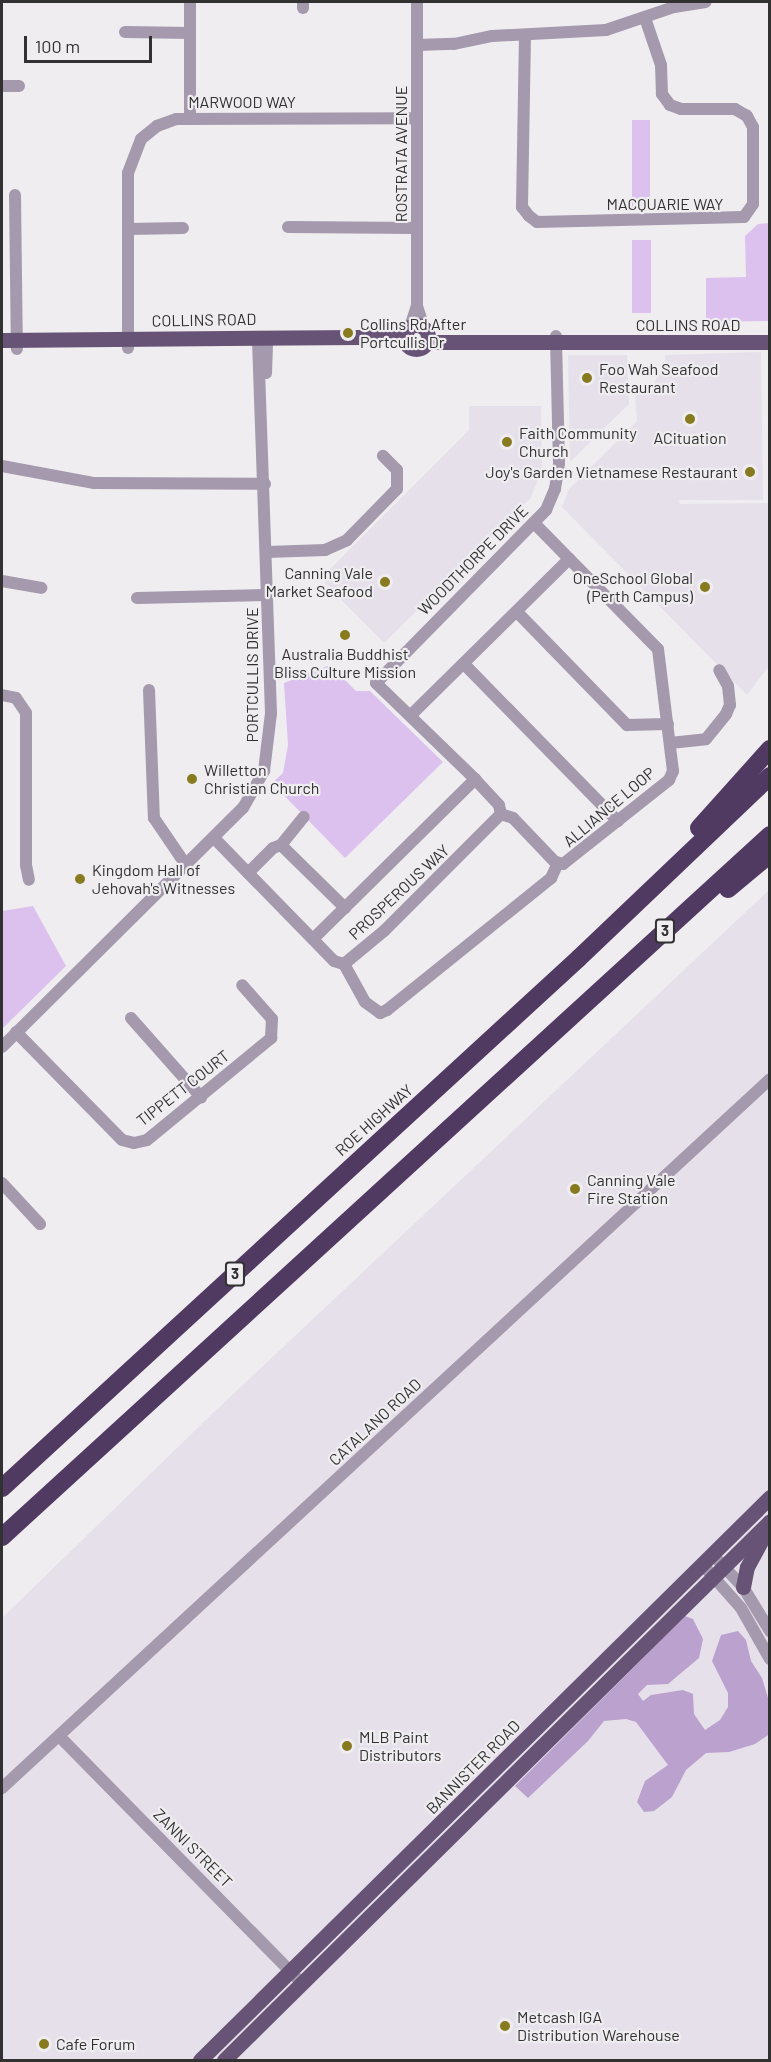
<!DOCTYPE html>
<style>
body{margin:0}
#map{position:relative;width:771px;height:2062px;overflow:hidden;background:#efedf0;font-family:Barlow,sans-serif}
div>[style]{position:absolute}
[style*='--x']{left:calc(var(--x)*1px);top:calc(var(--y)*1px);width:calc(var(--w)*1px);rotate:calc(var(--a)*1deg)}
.built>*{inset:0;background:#e6e0ea}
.green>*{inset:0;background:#dcc1ef;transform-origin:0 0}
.forest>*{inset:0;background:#bba1ce}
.minor>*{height:12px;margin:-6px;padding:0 6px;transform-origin:6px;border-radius:6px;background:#a499ad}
.major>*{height:15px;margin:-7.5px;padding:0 7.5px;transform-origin:7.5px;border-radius:7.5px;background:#675375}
.major>.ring{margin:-7.5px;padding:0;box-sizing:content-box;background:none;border:15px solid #675375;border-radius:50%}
.highway>*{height:18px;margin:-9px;padding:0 9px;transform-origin:9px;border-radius:9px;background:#513a61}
.dots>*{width:16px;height:16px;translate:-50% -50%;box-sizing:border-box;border:3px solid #efedf0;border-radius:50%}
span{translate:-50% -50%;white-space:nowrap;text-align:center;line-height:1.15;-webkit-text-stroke:4.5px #efedf0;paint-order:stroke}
.shield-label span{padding:2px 4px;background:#efedf0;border:2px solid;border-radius:4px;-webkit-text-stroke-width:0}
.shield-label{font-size:15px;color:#313132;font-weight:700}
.street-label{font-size:16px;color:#313132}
.poi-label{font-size:16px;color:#313132}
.left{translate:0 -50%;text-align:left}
.right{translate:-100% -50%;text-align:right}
.frame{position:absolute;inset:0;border:3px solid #313132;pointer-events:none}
.scale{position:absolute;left:24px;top:36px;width:128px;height:27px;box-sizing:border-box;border:3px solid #313132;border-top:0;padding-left:8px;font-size:18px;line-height:21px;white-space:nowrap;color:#313132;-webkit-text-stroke:4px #efedf0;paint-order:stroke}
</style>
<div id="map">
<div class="built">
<div style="clip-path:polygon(761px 352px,763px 500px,679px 500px,680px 504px,769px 503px,769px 666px,747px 695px,562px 507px,569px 489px,637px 421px,635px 394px,651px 392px,658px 374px,666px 373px,665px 355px)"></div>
<div style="clip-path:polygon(568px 355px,627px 355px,629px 404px,570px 462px)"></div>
<div style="clip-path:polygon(469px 406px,541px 406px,542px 470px,530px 499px,384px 643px,325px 583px,325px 574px,469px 430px)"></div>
<div style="clip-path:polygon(769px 890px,769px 2060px,2px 2060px,2px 1618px,213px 1413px)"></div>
</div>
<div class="green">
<div style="left:632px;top:120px;width:18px;height:89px"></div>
<div style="clip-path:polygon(769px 223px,769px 321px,706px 322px,706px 278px,746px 277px,745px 236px,758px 224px)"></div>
<div style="left:632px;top:240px;width:19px;height:73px"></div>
<div style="clip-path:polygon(330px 665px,356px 691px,370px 691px,443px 762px,345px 858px,272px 783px,283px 773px,288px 745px,284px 683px)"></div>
<div style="clip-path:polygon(33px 906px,66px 966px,2px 1029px,2px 911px)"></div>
</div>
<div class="forest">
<div style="clip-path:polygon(685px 1616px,693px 1619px,703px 1639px,699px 1658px,668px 1684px,647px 1685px,638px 1694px,643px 1701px,651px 1695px,683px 1690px,693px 1694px,694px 1714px,705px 1730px,720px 1720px,728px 1707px,728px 1693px,712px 1661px,721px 1635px,738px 1631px,746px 1640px,751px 1661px,762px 1678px,769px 1701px,768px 1735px,755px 1744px,729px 1752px,706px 1753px,686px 1770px,672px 1797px,654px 1811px,644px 1812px,637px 1802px,645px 1781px,668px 1765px,636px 1722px,626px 1719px,604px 1721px,588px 1741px,528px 1798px,515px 1786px)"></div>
</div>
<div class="minor">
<div style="--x:190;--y:2;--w:117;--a:90"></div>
<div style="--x:303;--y:2;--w:6;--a:90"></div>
<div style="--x:125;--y:32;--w:65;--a:0.9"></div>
<div style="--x:525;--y:35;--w:172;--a:91"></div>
<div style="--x:522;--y:207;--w:11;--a:52"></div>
<div style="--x:529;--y:216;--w:10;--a:37"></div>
<div style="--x:537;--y:222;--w:207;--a:-1.4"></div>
<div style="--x:744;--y:217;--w:16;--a:-55"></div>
<div style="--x:753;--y:204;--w:77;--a:-90"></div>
<div style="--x:753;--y:127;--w:13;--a:-119"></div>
<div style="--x:747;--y:116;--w:14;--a:-150"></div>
<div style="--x:735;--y:109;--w:54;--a:180"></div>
<div style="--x:681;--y:109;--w:12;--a:-160"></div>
<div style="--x:670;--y:105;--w:14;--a:-126"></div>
<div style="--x:662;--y:94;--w:29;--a:-92"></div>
<div style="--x:661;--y:65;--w:50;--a:-108.8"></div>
<div style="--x:417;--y:45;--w:37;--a:-2"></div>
<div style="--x:454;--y:44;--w:39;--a:-12"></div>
<div style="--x:492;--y:36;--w:114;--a:-3"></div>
<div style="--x:606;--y:30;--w:72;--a:-18.7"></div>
<div style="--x:674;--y:7;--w:32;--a:-9"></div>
<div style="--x:2;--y:86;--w:17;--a:0"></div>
<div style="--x:15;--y:195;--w:154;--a:89.3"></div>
<div style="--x:288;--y:227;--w:129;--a:0.4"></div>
<div style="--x:128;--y:229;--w:55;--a:-1"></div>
<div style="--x:417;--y:306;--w:23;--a:72"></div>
<div style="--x:410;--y:327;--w:22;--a:-72"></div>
<div style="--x:417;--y:306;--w:304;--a:-90"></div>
<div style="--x:128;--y:348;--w:175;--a:-90"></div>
<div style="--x:128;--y:173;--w:36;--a:-69"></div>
<div style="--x:141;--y:139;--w:21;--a:-39"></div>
<div style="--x:157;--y:126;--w:20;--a:-20"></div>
<div style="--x:176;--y:119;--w:241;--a:-0.2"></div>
<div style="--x:266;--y:373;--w:35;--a:-88"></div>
<div style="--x:2;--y:466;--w:94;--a:10.5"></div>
<div style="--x:94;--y:483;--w:171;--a:0.3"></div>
<div style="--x:534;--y:523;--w:177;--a:45.5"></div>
<div style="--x:658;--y:649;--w:123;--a:83"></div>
<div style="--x:673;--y:771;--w:10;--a:114"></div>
<div style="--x:669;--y:780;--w:135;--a:141.6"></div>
<div style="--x:563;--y:864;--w:8;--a:-166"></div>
<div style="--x:555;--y:862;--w:61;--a:-133.7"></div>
<div style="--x:513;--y:818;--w:13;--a:-162"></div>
<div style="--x:501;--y:814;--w:9;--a:-103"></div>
<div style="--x:499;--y:805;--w:35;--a:-133"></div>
<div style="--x:475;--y:779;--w:138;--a:-135.9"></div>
<div style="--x:376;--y:683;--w:243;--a:-45.5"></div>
<div style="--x:546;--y:510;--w:23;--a:-67"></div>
<div style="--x:555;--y:489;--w:26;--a:-81"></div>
<div style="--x:559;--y:463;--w:127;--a:-91.4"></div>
<div style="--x:267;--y:552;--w:58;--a:-2"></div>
<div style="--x:325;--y:550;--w:24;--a:-24"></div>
<div style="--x:347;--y:540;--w:71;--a:-45.6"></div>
<div style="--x:397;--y:489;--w:19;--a:-90"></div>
<div style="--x:397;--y:470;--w:20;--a:-135"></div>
<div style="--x:2;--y:581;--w:40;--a:10"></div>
<div style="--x:137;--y:598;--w:131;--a:-1.3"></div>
<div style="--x:517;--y:612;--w:158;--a:45.8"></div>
<div style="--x:627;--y:725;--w:41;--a:-1.4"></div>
<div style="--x:464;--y:664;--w:220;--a:45.6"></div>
<div style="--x:149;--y:690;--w:128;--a:87.8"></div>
<div style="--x:154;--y:818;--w:57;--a:55.8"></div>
<div style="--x:2;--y:695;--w:14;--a:12"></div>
<div style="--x:16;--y:698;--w:18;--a:56"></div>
<div style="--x:26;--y:713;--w:152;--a:90"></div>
<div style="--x:26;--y:865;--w:15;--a:79"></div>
<div style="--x:412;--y:714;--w:221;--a:-44.6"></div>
<div style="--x:670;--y:743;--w:36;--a:-6"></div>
<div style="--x:706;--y:739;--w:32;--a:-51"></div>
<div style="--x:726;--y:714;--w:10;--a:-66"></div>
<div style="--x:730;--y:705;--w:19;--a:-96"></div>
<div style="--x:728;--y:686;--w:18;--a:-119"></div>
<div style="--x:214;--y:838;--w:172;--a:45.7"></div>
<div style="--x:334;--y:961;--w:10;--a:17"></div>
<div style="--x:344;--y:964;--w:52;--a:-39.5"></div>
<div style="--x:384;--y:931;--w:165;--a:-45"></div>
<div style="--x:281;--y:845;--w:90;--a:44.5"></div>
<div style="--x:248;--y:873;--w:35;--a:-45"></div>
<div style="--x:273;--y:848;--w:9;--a:-21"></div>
<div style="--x:281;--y:845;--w:36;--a:-51"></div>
<div style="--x:313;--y:939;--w:228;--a:-44.6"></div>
<div style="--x:344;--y:964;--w:43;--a:61.1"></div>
<div style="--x:365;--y:1002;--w:19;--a:36"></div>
<div style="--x:380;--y:1013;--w:8;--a:-23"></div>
<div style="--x:387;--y:1010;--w:211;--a:-38.8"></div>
<div style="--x:551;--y:878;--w:17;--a:-65"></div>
<div style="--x:131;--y:1018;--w:106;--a:48.5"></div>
<div style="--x:16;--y:1032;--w:151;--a:45.5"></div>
<div style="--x:122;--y:1140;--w:12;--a:14"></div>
<div style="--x:134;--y:1143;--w:13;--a:-13"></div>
<div style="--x:147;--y:1140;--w:161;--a:-39.4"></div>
<div style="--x:271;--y:1038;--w:19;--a:-87"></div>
<div style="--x:272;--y:1019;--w:45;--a:-131.4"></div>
<div style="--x:2;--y:1047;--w:339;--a:-44.8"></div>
<div style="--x:243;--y:808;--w:43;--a:-60.4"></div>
<div style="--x:264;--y:771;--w:58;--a:-83.1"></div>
<div style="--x:271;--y:713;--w:375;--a:-92"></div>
<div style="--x:2;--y:1183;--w:56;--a:47.2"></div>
<div style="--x:712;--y:1554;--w:45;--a:46.8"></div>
<div style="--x:743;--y:1587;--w:52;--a:58.5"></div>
<div style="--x:702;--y:1564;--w:59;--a:48.4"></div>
<div style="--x:741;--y:1608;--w:59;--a:60.4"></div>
<div style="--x:59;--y:1736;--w:338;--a:45.5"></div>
<div style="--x:2;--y:1788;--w:1045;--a:-42.71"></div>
</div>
<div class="major">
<div class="ring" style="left:404px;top:325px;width:9px;height:9px"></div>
<div style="--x:2;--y:340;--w:358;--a:-0.5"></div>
<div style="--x:360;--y:337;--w:48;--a:-8.5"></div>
<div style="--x:427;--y:342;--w:343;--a:0"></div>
<div style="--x:743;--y:1587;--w:20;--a:-79"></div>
<div style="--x:747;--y:1567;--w:42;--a:-61.6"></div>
<div style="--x:200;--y:2060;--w:801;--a:-44.65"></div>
<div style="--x:224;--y:2060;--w:767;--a:-44.63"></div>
</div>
<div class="highway">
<div style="--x:699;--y:828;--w:106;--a:-48.1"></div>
<div style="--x:728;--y:889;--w:55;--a:-39.8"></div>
<div style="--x:2;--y:1488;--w:783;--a:-42.57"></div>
<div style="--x:579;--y:958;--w:264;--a:-43.6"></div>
<div style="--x:2;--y:1537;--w:1040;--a:-42.43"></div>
</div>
<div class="dots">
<div style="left:348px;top:333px;background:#877a1f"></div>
<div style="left:587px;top:378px;background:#877a1f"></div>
<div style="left:690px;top:419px;background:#877a1f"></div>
<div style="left:507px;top:442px;background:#877a1f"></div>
<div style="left:750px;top:472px;background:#877a1f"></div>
<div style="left:385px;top:582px;background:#877a1f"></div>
<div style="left:705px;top:587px;background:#877a1f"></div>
<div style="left:345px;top:635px;background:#877a1f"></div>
<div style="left:192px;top:779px;background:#877a1f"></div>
<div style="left:80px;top:879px;background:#877a1f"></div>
<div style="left:575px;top:1189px;background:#877a1f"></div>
<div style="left:347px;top:1746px;background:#877a1f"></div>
<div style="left:505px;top:2026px;background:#877a1f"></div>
<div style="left:44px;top:2044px;background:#877a1f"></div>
</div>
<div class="shield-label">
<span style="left:665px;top:931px">3</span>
<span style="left:235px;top:1274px">3</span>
</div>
<div class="street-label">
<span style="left:242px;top:102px">MARWOOD WAY</span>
<span style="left:401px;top:154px;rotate:-90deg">ROSTRATA AVENUE</span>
<span style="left:665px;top:204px">MACQUARIE WAY</span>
<span style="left:204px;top:320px;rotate:-1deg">COLLINS ROAD</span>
<span style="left:688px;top:325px">COLLINS ROAD</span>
<span style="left:473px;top:560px;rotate:-45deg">WOODTHORPE DRIVE</span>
<span style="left:252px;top:675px;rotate:-90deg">PORTCULLIS DRIVE</span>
<span style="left:609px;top:807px;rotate:-40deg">ALLIANCE LOOP</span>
<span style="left:399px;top:892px;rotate:-43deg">PROSPEROUS WAY</span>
<span style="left:183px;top:1088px;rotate:-38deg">TIPPETT COURT</span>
<span style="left:374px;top:1120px;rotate:-42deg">ROE HIGHWAY</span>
<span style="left:375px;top:1422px;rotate:-43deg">CATALANO ROAD</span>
<span style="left:473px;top:1767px;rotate:-45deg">BANNISTER ROAD</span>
<span style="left:193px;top:1848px;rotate:45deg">ZANNI STREET</span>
</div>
<div class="poi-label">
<span class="left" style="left:360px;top:333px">Collins Rd After<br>Portcullis Dr</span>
<span class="left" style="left:599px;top:378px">Foo Wah Seafood<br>Restaurant</span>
<span class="left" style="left:519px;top:442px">Faith Community<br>Church</span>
<span style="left:690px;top:438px">ACituation</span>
<span class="right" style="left:738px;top:472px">Joy's Garden Vietnamese Restaurant</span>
<span class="right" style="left:373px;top:582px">Canning Vale<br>Market Seafood</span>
<span class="right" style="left:693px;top:587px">OneSchool Global<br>(Perth Campus)</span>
<span style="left:345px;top:663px">Australia Buddhist<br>Bliss Culture Mission</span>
<span class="left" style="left:204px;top:779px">Willetton<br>Christian Church</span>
<span class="left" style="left:92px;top:879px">Kingdom Hall of<br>Jehovah's Witnesses</span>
<span class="left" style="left:587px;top:1189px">Canning Vale<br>Fire Station</span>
<span class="left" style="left:359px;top:1746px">MLB Paint<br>Distributors</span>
<span class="left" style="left:517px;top:2026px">Metcash IGA<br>Distribution Warehouse</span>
<span class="left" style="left:56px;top:2044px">Cafe Forum</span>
</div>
<div class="frame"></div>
<div class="scale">100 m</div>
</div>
